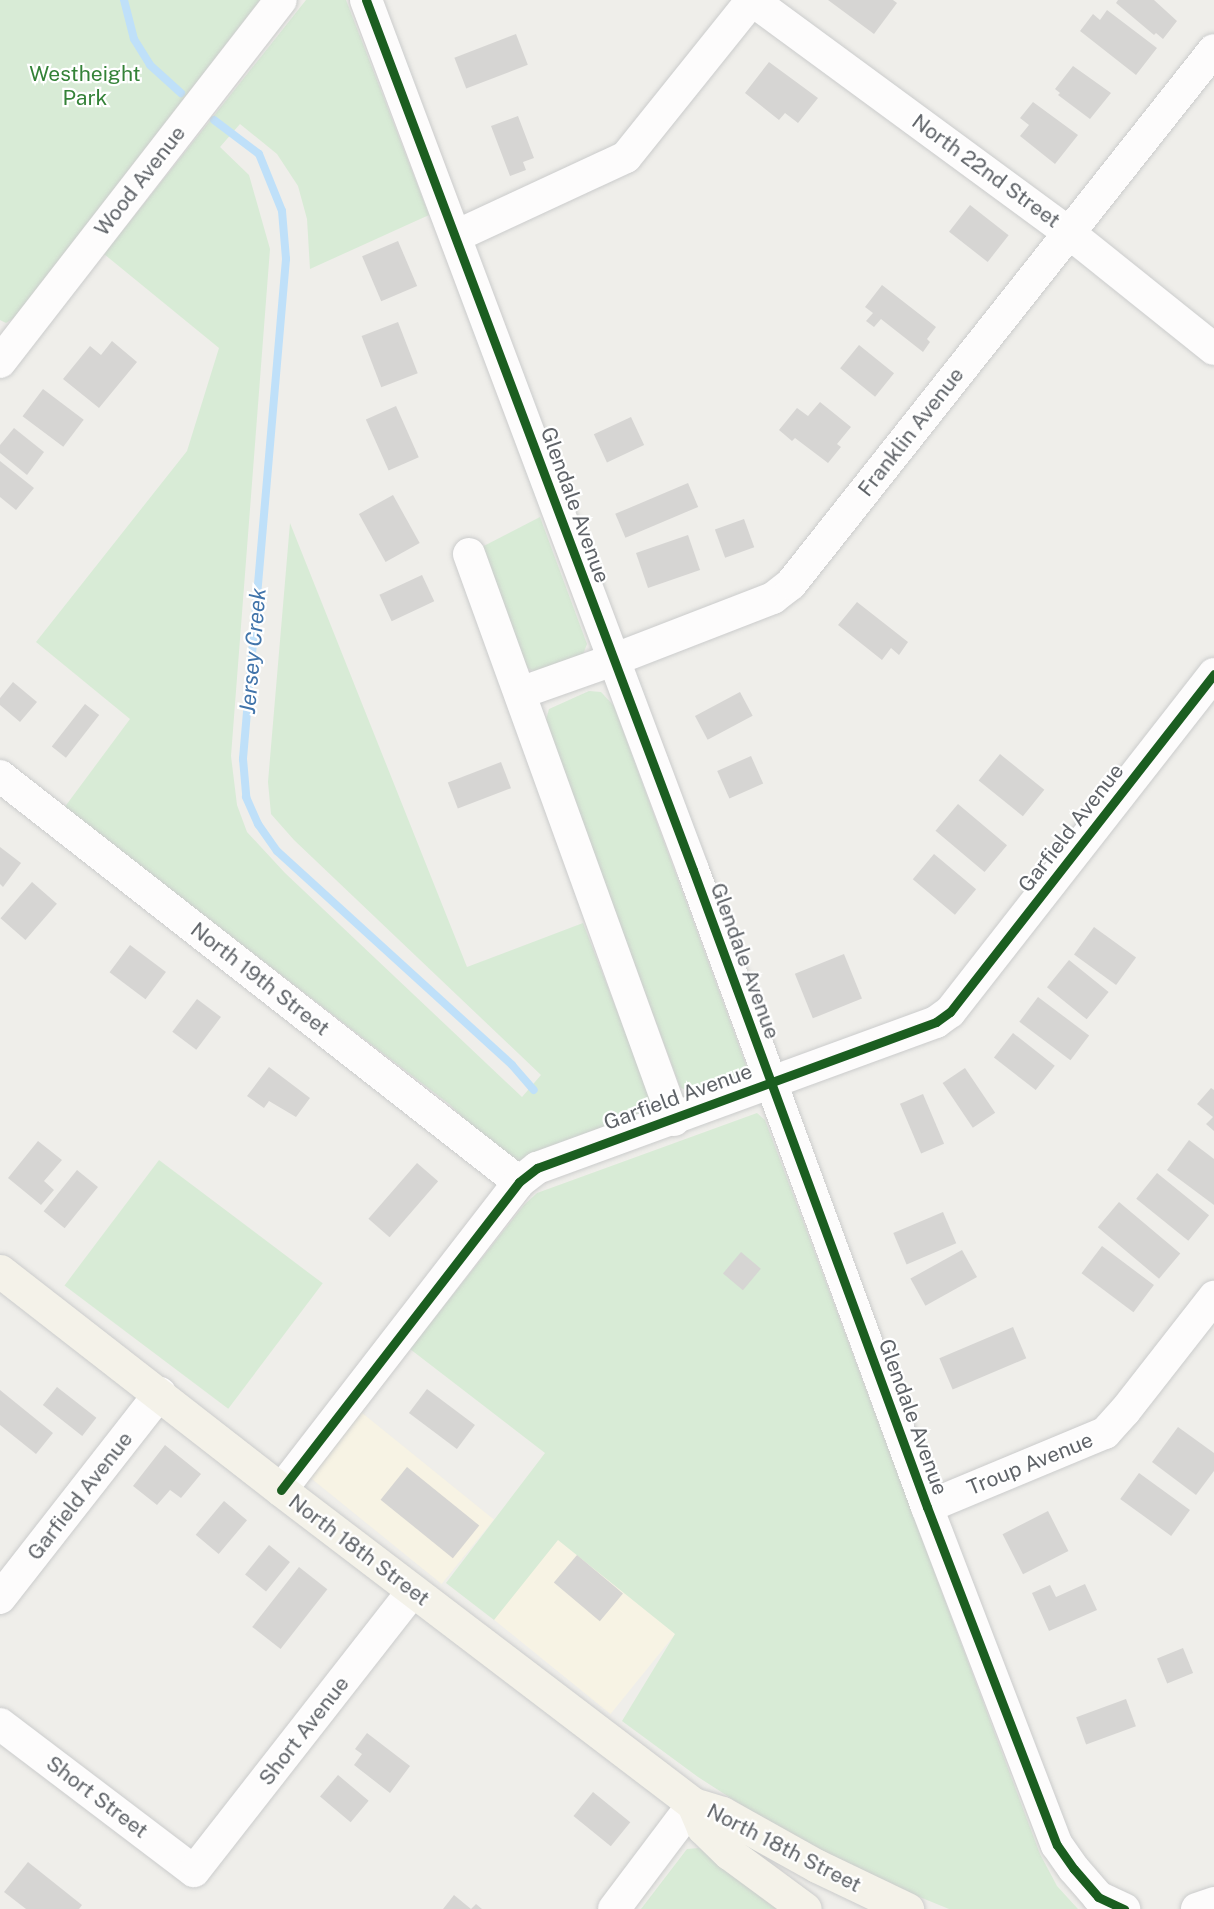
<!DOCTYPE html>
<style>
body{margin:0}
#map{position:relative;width:1214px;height:1909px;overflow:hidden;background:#efeeea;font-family:"Public Sans",sans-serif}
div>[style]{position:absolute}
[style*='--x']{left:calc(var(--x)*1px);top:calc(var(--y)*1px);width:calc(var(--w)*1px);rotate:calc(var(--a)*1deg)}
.commercial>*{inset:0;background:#f7f3e4;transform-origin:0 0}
.green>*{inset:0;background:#d8ebd6;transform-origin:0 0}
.stream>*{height:8px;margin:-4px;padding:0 4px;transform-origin:4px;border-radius:4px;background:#bfe0f9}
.building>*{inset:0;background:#d6d5d3;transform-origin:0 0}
.roads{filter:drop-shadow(0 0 2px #cbcccc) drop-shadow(0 0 2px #cbcccc)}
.minor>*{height:32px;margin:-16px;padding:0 16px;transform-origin:16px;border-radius:16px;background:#fdfcfc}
.major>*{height:33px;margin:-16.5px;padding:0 16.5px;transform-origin:16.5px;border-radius:16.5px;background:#f4f2e9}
.cycleway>*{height:9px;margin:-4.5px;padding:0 4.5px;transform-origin:4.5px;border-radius:4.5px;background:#1b5e20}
span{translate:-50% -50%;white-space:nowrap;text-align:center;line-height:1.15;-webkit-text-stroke:4.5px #fff;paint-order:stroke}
.park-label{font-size:21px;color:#348238}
.street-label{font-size:21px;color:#5f6368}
.water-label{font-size:22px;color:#4174aa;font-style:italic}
</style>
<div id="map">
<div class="commercial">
<div style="left:361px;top:1412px;width:171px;height:83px;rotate:39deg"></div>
<div style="left:558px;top:1539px;width:151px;height:103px;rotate:39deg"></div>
</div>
<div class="green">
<div style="clip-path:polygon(0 0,260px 0,14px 318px,6px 323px,0 320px)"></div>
<div style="clip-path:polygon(306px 0,346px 0,429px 215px,310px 269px,307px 219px,298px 186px,277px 154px,240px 124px,220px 147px,249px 175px,270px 249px,231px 756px,237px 805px,247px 832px,285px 873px,522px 1097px,541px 1075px,294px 840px,271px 814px,268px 782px,290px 523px,467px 967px,583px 923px,653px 1104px,647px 1115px,525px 1163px,503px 1156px,449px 1104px,64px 808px,130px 719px,36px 642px,187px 451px,219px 348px,104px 254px)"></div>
<div style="clip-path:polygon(540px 517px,587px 644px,582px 657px,540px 673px,526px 668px,476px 550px)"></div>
<div style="clip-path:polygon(589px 691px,601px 692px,614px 706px,747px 1068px,741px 1079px,692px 1094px,680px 1087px,545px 723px,549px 709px)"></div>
<div style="clip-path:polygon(757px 1113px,765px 1120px,1040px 1854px,1057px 1886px,1078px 1909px,949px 1909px,878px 1880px,799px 1842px,698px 1777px,622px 1721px,675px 1634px,558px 1540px,494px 1620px,446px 1583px,545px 1453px,410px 1349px,524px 1205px,537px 1193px)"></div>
<div style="left:159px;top:1160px;width:205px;height:157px;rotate:37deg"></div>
<div style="clip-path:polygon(699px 1848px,779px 1909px,641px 1909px,687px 1849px)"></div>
</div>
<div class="stream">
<div style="--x:124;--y:0;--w:40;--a:75.6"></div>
<div style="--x:134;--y:39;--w:31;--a:58"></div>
<div style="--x:150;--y:65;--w:42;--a:42.1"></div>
<div style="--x:214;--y:120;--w:56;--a:37.1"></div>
<div style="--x:259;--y:154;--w:61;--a:68"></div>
<div style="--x:282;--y:211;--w:48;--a:85.2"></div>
<div style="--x:286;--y:259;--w:502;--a:94.92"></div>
<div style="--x:243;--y:759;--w:38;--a:85"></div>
<div style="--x:246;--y:797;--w:30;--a:66"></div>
<div style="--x:258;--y:824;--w:33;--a:55"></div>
<div style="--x:277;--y:851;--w:318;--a:42.3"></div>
<div style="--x:512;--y:1065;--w:33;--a:49"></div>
</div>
<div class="building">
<div style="clip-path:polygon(828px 0,893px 0,897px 3px,874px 34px)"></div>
<div style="clip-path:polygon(1118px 0,1154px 0,1177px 21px,1163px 39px,1156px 33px,1154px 35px,1116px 3px)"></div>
<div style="clip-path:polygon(1107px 10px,1157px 48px,1136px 75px,1080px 31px,1093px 14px,1100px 20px)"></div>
<div style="left:516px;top:34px;width:33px;height:66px;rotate:69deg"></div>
<div style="clip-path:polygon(769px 62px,818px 98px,798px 123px,785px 113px,779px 120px,745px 93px)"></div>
<div style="clip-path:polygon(1073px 66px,1111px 93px,1090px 119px,1058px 95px,1060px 93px,1055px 89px)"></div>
<div style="clip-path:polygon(1033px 102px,1078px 135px,1055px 164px,1020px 136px,1029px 125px,1020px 118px)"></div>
<div style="clip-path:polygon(518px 116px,534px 158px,523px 162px,526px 170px,510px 176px,491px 126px)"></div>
<div style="left:970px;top:205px;width:49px;height:34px;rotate:38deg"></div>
<div style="left:398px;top:241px;width:49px;height:39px;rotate:67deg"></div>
<div style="clip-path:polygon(882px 285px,936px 327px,927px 339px,930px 342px,923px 352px,881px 319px,874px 327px,866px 321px,873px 313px,865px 307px)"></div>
<div style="left:398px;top:322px;width:55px;height:39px;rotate:69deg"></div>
<div style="clip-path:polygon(112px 341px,137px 362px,99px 408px,63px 379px,90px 346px,101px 355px)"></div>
<div style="left:859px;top:345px;width:45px;height:30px;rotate:39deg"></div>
<div style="left:43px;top:389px;width:51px;height:34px;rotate:37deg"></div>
<div style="clip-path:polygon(820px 402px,851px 427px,837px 444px,841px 447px,828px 463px,795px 438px,792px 441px,779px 430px,797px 408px,808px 416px)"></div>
<div style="left:396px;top:406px;width:56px;height:33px;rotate:66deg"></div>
<div style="left:631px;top:417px;width:31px;height:41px;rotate:65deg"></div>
<div style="clip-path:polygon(14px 428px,44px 452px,27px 475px,0 453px,0 445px)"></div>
<div style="clip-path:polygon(0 461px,34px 488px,16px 510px,0 497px)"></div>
<div style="left:688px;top:483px;width:26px;height:79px;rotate:67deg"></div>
<div style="left:393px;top:495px;width:55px;height:39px;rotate:61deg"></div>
<div style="left:744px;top:519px;width:30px;height:31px;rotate:70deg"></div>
<div style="left:688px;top:535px;width:37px;height:55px;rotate:71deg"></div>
<div style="left:422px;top:575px;width:29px;height:47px;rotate:65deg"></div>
<div style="clip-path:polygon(857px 602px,908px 642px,899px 655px,891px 648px,882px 660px,838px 625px)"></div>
<div style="clip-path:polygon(13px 682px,37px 702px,20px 722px,0 705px,0 698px)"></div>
<div style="left:740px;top:692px;width:27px;height:51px;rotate:62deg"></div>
<div style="left:85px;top:704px;width:18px;height:54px;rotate:38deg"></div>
<div style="left:1000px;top:754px;width:57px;height:34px;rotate:39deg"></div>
<div style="left:751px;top:756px;width:30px;height:37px;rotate:66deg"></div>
<div style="left:501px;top:762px;width:28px;height:57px;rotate:69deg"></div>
<div style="left:958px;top:804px;width:64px;height:35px;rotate:40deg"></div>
<div style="clip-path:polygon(0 847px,21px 863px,3px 887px,0 884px)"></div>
<div style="left:934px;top:854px;width:55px;height:33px;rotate:40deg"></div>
<div style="left:32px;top:882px;width:33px;height:48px;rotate:41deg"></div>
<div style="left:1094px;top:927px;width:52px;height:34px;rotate:36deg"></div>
<div style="left:130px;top:945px;width:45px;height:34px;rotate:37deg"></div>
<div style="left:844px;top:954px;width:48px;height:53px;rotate:68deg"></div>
<div style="left:1069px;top:960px;width:51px;height:35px;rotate:39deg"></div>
<div style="left:1038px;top:997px;width:64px;height:31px;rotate:37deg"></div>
<div style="left:197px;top:999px;width:30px;height:41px;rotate:37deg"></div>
<div style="left:1013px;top:1033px;width:53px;height:31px;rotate:38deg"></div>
<div style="clip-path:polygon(269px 1067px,310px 1098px,296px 1117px,269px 1101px,264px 1108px,247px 1096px)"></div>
<div style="left:965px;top:1068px;width:54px;height:27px;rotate:56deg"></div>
<div style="clip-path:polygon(1211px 1088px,1214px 1090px,1214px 1131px,1206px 1124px,1213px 1117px,1197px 1104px)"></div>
<div style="left:923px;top:1094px;width:54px;height:25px;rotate:67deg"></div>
<div style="clip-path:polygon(1189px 1140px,1214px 1159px,1214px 1205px,1167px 1170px)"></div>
<div style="clip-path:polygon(38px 1141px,62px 1160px,44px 1181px,54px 1190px,41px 1205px,8px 1178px)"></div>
<div style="left:417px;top:1163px;width:28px;height:74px;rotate:41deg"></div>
<div style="left:77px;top:1170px;width:27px;height:53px;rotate:39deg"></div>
<div style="left:1157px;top:1173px;width:67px;height:33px;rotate:39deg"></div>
<div style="left:1119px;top:1202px;width:80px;height:33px;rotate:40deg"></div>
<div style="left:943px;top:1212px;width:34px;height:54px;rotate:67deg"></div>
<div style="left:1102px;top:1246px;width:65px;height:34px;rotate:37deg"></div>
<div style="left:962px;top:1250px;width:31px;height:59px;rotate:61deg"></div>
<div style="left:741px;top:1252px;width:26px;height:28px;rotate:40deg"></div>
<div style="left:1013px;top:1327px;width:34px;height:80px;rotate:67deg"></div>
<div style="left:57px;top:1387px;width:50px;height:23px;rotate:38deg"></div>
<div style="left:427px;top:1389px;width:60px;height:30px;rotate:37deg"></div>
<div style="clip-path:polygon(0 1390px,53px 1433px,36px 1454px,0 1425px)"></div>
<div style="clip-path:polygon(1178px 1427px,1214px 1453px,1214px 1471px,1196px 1495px,1152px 1462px)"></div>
<div style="clip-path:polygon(165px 1445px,201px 1474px,181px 1498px,170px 1490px,157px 1505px,133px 1486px)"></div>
<div style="left:407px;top:1467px;width:93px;height:42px;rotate:39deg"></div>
<div style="left:1139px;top:1473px;width:63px;height:32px;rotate:36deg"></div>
<div style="left:224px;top:1501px;width:30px;height:44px;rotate:40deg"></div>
<div style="left:1048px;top:1511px;width:45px;height:51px;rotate:63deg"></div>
<div style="left:269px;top:1545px;width:27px;height:38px;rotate:39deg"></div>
<div style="left:577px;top:1555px;width:60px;height:36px;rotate:40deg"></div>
<div style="left:299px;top:1567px;width:36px;height:76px;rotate:38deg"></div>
<div style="clip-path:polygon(1085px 1584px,1097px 1610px,1049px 1631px,1032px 1593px,1050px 1585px,1056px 1597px)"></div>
<div style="left:1183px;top:1648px;width:27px;height:28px;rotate:68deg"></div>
<div style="left:1126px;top:1699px;width:29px;height:53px;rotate:70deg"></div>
<div style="clip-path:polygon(367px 1733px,410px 1766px,390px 1793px,354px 1765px,362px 1754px,355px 1749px)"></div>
<div style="left:338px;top:1775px;width:40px;height:28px;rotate:40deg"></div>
<div style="left:593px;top:1792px;width:48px;height:31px;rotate:39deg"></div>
<div style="clip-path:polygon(28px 1862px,82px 1905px,79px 1909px,26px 1909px,4px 1892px)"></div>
<div style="clip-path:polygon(454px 1895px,471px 1909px,476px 1904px,482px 1909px,443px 1909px)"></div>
</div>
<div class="roads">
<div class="minor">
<div style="--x:366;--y:0;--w:929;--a:69.4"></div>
<div style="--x:693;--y:870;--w:679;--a:69.83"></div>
<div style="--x:927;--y:1507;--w:362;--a:69"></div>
<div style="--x:1057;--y:1845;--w:29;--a:55"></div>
<div style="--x:1074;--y:1869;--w:37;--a:49"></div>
<div style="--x:1098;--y:1897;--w:29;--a:25"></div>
<div style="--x:752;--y:0;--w:392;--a:36.3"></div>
<div style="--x:1068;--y:232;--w:187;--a:38.7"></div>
<div style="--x:456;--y:236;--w:187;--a:-24.9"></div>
<div style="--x:626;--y:157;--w:201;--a:-51.3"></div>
<div style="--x:0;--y:362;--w:458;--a:-52.2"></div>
<div style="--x:469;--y:554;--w:602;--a:70.09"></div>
<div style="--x:520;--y:693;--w:99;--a:-19.5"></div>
<div style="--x:613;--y:660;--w:172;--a:-21.2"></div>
<div style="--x:773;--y:598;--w:23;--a:-38"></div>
<div style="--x:791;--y:584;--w:681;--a:-51.62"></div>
<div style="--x:0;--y:776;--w:659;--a:38.04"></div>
<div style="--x:281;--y:1490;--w:389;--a:-52.3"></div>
<div style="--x:519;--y:1182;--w:23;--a:-38"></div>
<div style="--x:537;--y:1168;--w:425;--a:-20.1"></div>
<div style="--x:936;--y:1022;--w:17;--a:-36"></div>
<div style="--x:950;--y:1012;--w:429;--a:-52"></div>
<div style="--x:927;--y:1507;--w:193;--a:-22.6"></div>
<div style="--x:1105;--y:1433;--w:30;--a:-48"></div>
<div style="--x:1125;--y:1411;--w:145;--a:-52"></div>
<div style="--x:0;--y:1598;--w:260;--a:-52"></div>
<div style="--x:0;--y:1724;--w:243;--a:37.2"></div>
<div style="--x:194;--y:1871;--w:355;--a:-52"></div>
<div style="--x:614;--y:1909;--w:131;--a:-53"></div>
<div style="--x:1197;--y:1909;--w:18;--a:-19"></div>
</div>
<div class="major">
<div style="--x:0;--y:1271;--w:356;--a:37.9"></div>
<div style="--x:281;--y:1490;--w:518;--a:37.31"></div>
<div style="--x:693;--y:1804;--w:30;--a:17"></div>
<div style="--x:722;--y:1813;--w:109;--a:29.2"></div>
<div style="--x:817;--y:1866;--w:100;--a:25.5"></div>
<div style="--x:693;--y:1804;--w:26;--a:67"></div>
<div style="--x:703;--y:1828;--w:36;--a:44"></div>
<div style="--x:729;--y:1853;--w:94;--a:36.4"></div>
</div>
</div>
<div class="cycleway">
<div style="--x:366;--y:0;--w:929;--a:69.4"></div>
<div style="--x:693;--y:870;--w:679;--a:69.83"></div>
<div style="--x:927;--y:1507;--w:362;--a:69"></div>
<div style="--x:1057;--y:1845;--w:29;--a:55"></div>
<div style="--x:1074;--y:1869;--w:37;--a:49"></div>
<div style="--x:1098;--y:1897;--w:29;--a:25"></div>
<div style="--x:281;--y:1490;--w:389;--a:-52.3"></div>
<div style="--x:519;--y:1182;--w:23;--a:-38"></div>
<div style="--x:537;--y:1168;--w:425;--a:-20.1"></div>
<div style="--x:936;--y:1022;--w:17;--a:-36"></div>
<div style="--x:950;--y:1012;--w:429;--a:-52"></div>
</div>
<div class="park-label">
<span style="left:85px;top:86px">Westheight<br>Park</span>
</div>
<div class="street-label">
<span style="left:986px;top:171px;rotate:36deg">North 22nd Street</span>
<span style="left:140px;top:181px;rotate:-52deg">Wood Avenue</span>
<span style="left:911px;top:432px;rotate:-52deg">Franklin Avenue</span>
<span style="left:575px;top:505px;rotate:70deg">Glendale Avenue</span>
<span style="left:1071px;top:828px;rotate:-52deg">Garfield Avenue</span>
<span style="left:745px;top:961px;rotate:70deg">Glendale Avenue</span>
<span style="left:260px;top:979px;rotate:38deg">North 19th Street</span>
<span style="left:678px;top:1097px;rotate:-20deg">Garfield Avenue</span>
<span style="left:913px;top:1417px;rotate:70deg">Glendale Avenue</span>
<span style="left:1030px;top:1464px;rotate:-22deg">Troup Avenue</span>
<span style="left:80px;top:1496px;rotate:-52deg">Garfield Avenue</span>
<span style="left:359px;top:1550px;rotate:37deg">North 18th Street</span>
<span style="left:304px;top:1731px;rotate:-52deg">Short Avenue</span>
<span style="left:97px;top:1797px;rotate:37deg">Short Street</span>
<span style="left:784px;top:1848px;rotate:27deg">North 18th Street</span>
</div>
<div class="water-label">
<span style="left:253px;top:651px;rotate:-85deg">Jersey Creek</span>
</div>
</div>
